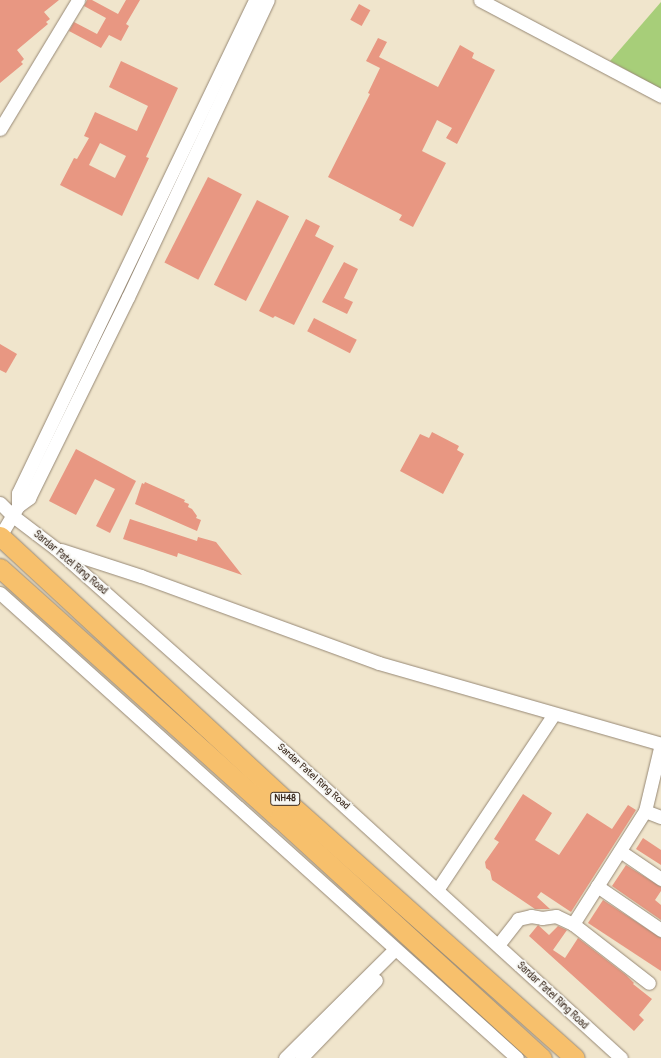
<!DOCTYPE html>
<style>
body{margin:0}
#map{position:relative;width:661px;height:1058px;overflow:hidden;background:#f0e5cc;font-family:Pangolin,sans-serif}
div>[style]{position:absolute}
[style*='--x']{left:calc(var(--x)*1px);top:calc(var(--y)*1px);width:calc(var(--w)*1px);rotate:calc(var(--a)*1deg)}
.green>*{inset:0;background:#a7ce79}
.building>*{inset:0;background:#e89782;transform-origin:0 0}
.roads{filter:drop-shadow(0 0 1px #968875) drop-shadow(0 0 1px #968875)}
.minor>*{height:13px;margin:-6.5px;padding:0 6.5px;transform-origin:6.5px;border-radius:6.5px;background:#fff}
.highway>*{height:19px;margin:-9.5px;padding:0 9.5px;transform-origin:9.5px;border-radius:9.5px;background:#f7c06c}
span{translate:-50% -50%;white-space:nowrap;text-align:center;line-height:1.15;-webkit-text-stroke:3.5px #f6f6f2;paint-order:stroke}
.shield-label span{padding:1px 3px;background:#f6f6f2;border:1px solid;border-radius:3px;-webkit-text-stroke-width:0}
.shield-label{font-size:9px;color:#3b2a1e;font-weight:700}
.street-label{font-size:10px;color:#3b2a1e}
</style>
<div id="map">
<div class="green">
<div style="clip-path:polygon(661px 2px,661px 89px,610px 61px)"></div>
</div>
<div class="building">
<div style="clip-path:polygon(0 0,59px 0,44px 12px,50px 19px,46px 22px,48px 24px,17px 50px,24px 59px,21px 62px,23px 64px,0 83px)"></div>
<div style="clip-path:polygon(87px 0,92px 0,118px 14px,126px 0,140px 0,126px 24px,129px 26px,121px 41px,109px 35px,101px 48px,69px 31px,74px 22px,97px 34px,106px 18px,84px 6px)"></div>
<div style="left:359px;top:4px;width:13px;height:18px;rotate:29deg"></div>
<div style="clip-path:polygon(378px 38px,387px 42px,379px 57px,438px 87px,460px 45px,474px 53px,472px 58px,495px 70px,457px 144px,446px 138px,452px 128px,437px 120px,422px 151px,446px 163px,413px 227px,399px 220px,402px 215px,328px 177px,370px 94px,368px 93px,380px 68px,366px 61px)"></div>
<div style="clip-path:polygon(evenodd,121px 61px,178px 88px,146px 157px,149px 158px,122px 216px,60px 185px,74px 158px,77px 159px,89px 138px,84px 136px,95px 112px,137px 131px,139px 126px,148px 106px,109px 87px,121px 61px,100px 143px,126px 156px,115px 178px,89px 165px,100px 143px)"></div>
<div style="left:208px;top:177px;width:38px;height:96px;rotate:27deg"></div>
<div style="left:257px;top:200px;width:36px;height:95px;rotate:27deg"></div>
<div style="clip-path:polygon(306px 219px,320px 226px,315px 236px,334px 246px,294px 325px,275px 316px,273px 318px,259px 311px)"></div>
<div style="clip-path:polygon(344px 262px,358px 269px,344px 298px,353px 302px,347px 314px,322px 302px)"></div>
<div style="left:314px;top:318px;width:48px;height:15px;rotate:27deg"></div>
<div style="clip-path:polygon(0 344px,17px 354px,6px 373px,0 370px)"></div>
<div style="clip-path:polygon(432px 432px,459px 446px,457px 450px,464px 454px,443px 494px,400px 471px,420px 434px,429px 438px)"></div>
<div style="clip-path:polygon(76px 449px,136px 481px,110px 533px,96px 526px,115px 489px,95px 479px,76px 515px,49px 501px)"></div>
<div style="clip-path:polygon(145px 482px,185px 500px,184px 502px,189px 504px,188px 507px,192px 509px,197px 516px,196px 518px,201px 520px,197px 531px,135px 504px,142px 483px,144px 484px)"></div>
<div style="clip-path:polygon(130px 519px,197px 541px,198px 537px,216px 542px,242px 575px,178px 553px,177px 557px,123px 539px)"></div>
<div style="clip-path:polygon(523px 794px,552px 813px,535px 840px,559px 855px,587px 813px,612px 829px,628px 805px,636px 810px,571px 912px,541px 892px,537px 897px,550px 909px,535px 909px,492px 880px,490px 871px,486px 868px,485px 862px,499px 842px,494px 839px)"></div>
<div style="clip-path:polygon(643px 838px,661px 850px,661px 865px,636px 849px)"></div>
<div style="clip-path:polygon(626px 865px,661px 887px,661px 891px,655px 900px,661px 905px,661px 920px,612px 886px)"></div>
<div style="clip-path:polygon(603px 900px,661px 938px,661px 971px,588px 923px)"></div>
<div style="clip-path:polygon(538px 925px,549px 935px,558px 926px,567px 930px,553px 950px,565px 958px,578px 938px,626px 975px,634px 983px,633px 984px,652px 999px,639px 1015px,644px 1020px,634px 1031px,529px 936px)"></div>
</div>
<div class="roads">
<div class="minor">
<div style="--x:480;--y:0;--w:205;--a:27.9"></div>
<div style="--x:0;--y:129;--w:151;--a:-58.8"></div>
<div style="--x:0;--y:503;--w:18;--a:45"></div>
<div style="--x:13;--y:516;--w:53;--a:37.3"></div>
<div style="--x:55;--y:548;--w:309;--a:41.6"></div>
<div style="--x:286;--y:753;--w:453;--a:42.3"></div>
<div style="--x:18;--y:506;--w:14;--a:-36"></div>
<div style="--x:29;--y:498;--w:224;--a:-63.8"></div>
<div style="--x:128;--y:297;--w:328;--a:-64.8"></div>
<div style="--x:0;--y:536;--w:35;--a:-59"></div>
<div style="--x:18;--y:506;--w:13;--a:-90"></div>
<div style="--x:18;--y:493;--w:547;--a:-64.32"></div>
<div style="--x:61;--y:550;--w:84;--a:18"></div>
<div style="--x:141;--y:576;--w:253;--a:20.1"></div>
<div style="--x:379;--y:663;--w:293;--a:16"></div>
<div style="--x:0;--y:593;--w:695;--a:41.97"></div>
<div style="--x:645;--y:811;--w:17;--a:21"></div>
<div style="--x:620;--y:851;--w:50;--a:34.3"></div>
<div style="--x:597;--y:886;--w:78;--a:34.5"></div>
<div style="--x:437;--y:890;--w:211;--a:-56.4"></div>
<div style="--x:573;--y:924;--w:96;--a:37.8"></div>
<div style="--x:498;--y:945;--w:33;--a:-52"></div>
<div style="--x:518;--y:919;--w:13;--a:-13"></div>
<div style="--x:531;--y:916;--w:11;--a:10"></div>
<div style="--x:542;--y:918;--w:14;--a:-8"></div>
<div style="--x:556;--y:916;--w:19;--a:25"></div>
<div style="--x:573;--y:924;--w:134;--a:-57.5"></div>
<div style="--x:645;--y:811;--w:69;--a:-76.6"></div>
<div style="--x:285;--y:1058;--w:155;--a:-44.7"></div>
<div style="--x:301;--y:1058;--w:108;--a:-46.1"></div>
</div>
<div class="highway">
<div style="--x:0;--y:536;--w:396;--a:42.8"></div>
<div style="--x:291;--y:805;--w:380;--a:41.7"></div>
<div style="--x:0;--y:568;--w:375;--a:41.9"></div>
<div style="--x:279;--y:818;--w:356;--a:42.4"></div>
</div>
</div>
<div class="shield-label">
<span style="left:285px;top:799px">NH48</span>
</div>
<div class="street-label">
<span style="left:70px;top:563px;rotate:40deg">Sardar Patel Ring Road</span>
<span style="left:313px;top:777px;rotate:42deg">Sardar Patel Ring Road</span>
<span style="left:552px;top:996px;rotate:43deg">Sardar Patel Ring Road</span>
</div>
</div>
